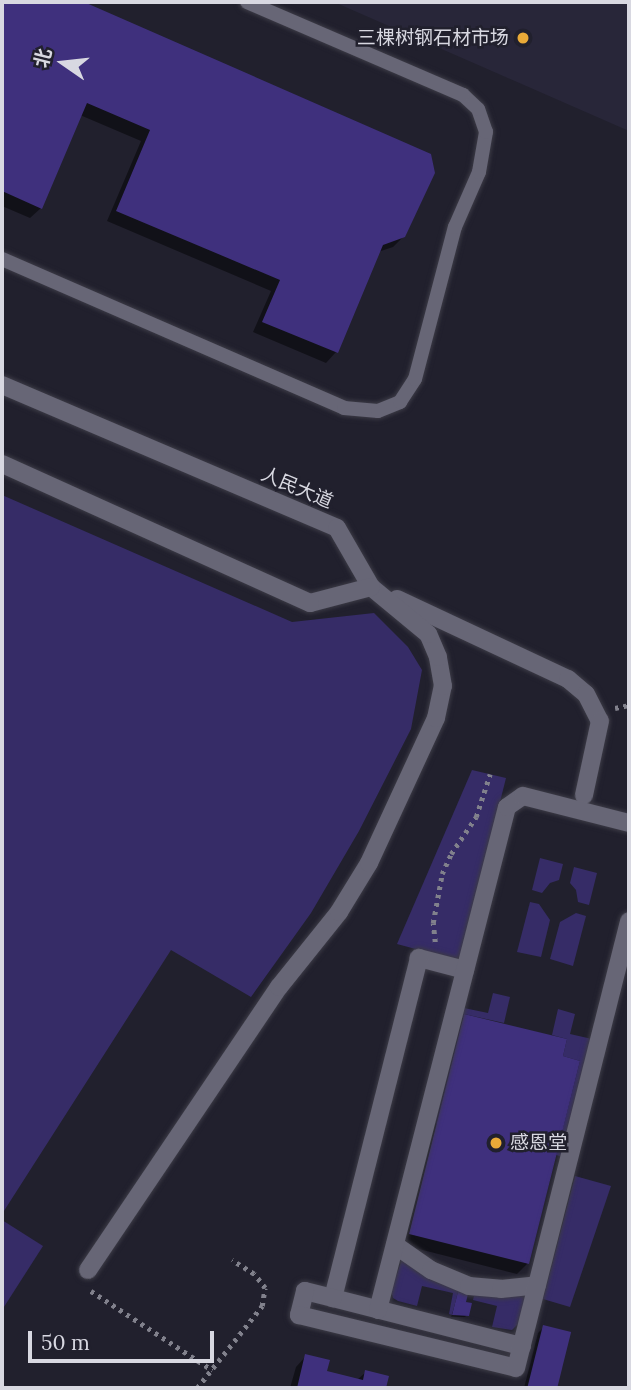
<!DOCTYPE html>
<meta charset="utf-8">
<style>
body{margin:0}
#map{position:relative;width:631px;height:1390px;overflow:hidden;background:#21202d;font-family:Lora,"Noto Sans SC",serif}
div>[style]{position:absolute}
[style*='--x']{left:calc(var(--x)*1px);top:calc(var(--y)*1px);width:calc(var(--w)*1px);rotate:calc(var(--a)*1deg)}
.built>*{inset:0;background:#282639}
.green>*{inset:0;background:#362c67}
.shadow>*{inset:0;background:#0007}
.building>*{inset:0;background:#3f307d;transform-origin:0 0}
.path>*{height:4.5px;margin-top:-2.25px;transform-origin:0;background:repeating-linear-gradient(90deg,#81818c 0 3.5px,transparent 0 8.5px)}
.roads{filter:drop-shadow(0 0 2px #3c3b46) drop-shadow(0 0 2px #3c3b46)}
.lane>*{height:14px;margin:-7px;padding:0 7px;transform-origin:7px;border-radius:7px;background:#676676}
.street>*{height:18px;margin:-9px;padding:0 9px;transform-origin:9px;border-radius:9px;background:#676676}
.secondary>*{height:18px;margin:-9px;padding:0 9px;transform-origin:9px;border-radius:9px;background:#676676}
.dots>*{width:19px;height:19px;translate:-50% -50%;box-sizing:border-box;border:4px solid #21202d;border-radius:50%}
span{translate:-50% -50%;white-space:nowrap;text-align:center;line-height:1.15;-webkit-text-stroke:5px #21202d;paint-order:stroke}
.poi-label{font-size:19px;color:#d8d8e1}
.right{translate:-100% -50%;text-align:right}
.left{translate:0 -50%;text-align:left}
.street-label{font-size:19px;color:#d8d8e1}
.frame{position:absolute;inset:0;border:4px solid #d8d8e1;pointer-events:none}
.north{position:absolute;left:28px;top:28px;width:70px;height:70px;-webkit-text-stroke:5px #21202d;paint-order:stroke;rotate:284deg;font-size:19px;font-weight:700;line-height:28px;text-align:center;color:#d8d8e1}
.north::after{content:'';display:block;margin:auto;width:24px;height:32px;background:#d8d8e1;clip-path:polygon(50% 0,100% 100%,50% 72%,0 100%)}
.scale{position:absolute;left:28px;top:1331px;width:186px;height:32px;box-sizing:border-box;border:4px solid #d8d8e1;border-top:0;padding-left:9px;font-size:21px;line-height:24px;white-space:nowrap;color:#d8d8e1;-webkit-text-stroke:5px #21202d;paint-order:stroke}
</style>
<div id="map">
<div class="built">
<div style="clip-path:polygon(334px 2px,629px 2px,629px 131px,501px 75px)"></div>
</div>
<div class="green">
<div style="clip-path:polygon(2px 495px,292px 622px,374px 613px,408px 647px,422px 670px,411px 729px,359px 831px,311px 913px,251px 997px,171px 950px,2px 1214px)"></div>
<div style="clip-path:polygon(472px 770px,506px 778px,460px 961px,397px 944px)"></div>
<div style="clip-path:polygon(540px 858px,563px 864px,559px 880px,550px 883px,542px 893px,532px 890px)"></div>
<div style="clip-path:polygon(574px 867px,597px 873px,589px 905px,578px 902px,576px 890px,570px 883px)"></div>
<div style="clip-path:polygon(530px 902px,539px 904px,550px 920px,541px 957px,517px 952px)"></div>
<div style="clip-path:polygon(576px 913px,586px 916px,573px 966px,550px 959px,560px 922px)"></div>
<div style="clip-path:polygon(493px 993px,510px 997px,504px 1023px,464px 1014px,437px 1124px,432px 1123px,464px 1008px,488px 1013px)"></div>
<div style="clip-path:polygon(558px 1009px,575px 1014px,570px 1034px,592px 1039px,563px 1157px,556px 1155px,580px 1061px,563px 1056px,567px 1039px,552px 1035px)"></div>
<div style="clip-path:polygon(575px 1176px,611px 1186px,570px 1307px,543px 1299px)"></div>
<div style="clip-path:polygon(2px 1220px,43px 1246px,2px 1310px)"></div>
<div style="clip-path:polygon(402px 1259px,428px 1271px,529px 1291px,519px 1323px,512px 1330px,492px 1327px,497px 1306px,473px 1300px,474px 1296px,458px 1292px,452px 1315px,449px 1314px,453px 1293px,422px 1286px,417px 1306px,398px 1301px,393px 1298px,391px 1291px)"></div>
</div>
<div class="shadow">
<div style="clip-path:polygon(2px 2px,79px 2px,429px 155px,404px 236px,393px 247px,378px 252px,336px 352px,326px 363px,253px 332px,271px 291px,107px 221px,141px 141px,80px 115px,41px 208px,30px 218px,2px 206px)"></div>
<div style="clip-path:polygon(465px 1015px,561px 1058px,578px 1062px,527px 1264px,517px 1274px,399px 1244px,454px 1026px)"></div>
<div style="clip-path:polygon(459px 1294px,467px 1315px,465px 1317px,451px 1317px)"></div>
<div style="clip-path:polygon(544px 1327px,568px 1334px,554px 1388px,524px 1388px,538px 1333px)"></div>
<div style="clip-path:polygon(306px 1356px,325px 1372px,357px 1380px,366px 1372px,387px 1377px,384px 1388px,290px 1388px,296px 1367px)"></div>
</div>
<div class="building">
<div style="clip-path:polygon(2px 2px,84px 2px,431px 154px,435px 173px,405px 237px,383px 245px,338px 353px,262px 322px,280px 280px,116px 211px,150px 130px,87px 103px,42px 209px,2px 191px)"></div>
<div style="clip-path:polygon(464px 1014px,567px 1039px,563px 1056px,580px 1061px,529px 1264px,409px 1234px)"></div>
<div style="clip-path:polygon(458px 1292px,468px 1294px,466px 1302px,472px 1303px,469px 1316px,452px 1315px)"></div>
<div style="left:543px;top:1325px;width:29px;height:65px;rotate:14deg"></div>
<div style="clip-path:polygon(305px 1354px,330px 1360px,327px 1371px,363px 1380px,365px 1370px,389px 1376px,386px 1388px,297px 1388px)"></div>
</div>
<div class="path">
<div style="--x:615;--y:708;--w:14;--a:-12"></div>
<div style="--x:435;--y:942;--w:19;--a:-96"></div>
<div style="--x:433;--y:923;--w:50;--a:-79.6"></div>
<div style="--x:442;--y:874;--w:22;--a:-66"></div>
<div style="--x:451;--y:854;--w:45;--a:-56"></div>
<div style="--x:476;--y:817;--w:45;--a:-72"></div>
<div style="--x:91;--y:1291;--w:145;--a:33.1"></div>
<div style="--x:197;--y:1388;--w:105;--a:-51.6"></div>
<div style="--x:262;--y:1306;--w:18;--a:-81"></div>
<div style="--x:265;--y:1288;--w:18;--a:-128"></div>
<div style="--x:254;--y:1274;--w:26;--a:-148"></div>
</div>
<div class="roads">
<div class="lane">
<div style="--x:2;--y:259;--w:373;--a:23.5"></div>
<div style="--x:344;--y:408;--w:34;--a:5"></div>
<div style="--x:378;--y:411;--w:24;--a:-22"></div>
<div style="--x:400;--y:402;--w:27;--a:-57"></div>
<div style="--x:415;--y:379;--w:157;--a:-75.3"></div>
<div style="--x:455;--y:227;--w:60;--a:-66.4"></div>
<div style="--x:479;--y:172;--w:41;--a:-80.1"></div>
<div style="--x:486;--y:132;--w:24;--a:-109"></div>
<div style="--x:478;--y:109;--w:21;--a:-137"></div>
<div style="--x:463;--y:95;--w:235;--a:-156.7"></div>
</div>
<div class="street">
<div style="--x:397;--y:599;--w:189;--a:25.1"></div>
<div style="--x:568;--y:679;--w:23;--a:40"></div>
<div style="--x:586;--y:694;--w:30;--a:63"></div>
<div style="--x:600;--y:721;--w:76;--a:102.2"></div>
<div style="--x:465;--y:970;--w:48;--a:-165.4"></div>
<div style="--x:419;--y:958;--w:351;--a:104.2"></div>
<div style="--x:333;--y:1298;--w:195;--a:14.3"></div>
<div style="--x:395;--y:1245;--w:44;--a:34.8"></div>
<div style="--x:431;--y:1270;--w:41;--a:22.8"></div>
<div style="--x:469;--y:1286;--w:32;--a:5"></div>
<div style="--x:501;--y:1289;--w:36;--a:-6"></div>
<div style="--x:88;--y:1270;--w:341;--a:-56"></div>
<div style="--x:279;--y:987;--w:96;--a:-51.3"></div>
<div style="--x:339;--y:912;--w:57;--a:-58.5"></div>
<div style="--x:369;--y:863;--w:160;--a:-65.2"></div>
<div style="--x:436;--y:718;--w:33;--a:-78"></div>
<div style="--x:443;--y:686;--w:29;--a:-100"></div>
<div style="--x:438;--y:657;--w:25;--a:-113"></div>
<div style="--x:428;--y:634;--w:74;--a:-140.5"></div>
<div style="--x:333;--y:1298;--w:29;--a:-166"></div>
<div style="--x:305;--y:1291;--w:25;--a:104"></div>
<div style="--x:299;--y:1315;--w:223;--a:13.7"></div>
<div style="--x:516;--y:1368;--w:461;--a:-75.8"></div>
<div style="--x:378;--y:1310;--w:519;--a:-75.62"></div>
<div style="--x:507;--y:807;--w:19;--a:-35"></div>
<div style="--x:523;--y:796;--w:109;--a:14.3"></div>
</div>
<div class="secondary">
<div style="--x:2;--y:385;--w:364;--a:23.1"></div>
<div style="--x:337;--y:528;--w:68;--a:60"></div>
<div style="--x:371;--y:587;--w:63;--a:165.3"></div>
<div style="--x:310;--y:603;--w:338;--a:-155.7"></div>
</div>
</div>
<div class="dots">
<div style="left:523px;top:38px;background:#eaaa38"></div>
<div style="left:496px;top:1143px;background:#eaaa38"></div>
</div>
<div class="poi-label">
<span class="right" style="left:509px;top:38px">三棵树钢石材市场</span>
<span class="left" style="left:510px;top:1143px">感恩堂</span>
</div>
<div class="street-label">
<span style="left:297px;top:488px;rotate:23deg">人民大道</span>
</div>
<div class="frame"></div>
<div class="north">北</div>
<div class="scale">50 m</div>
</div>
